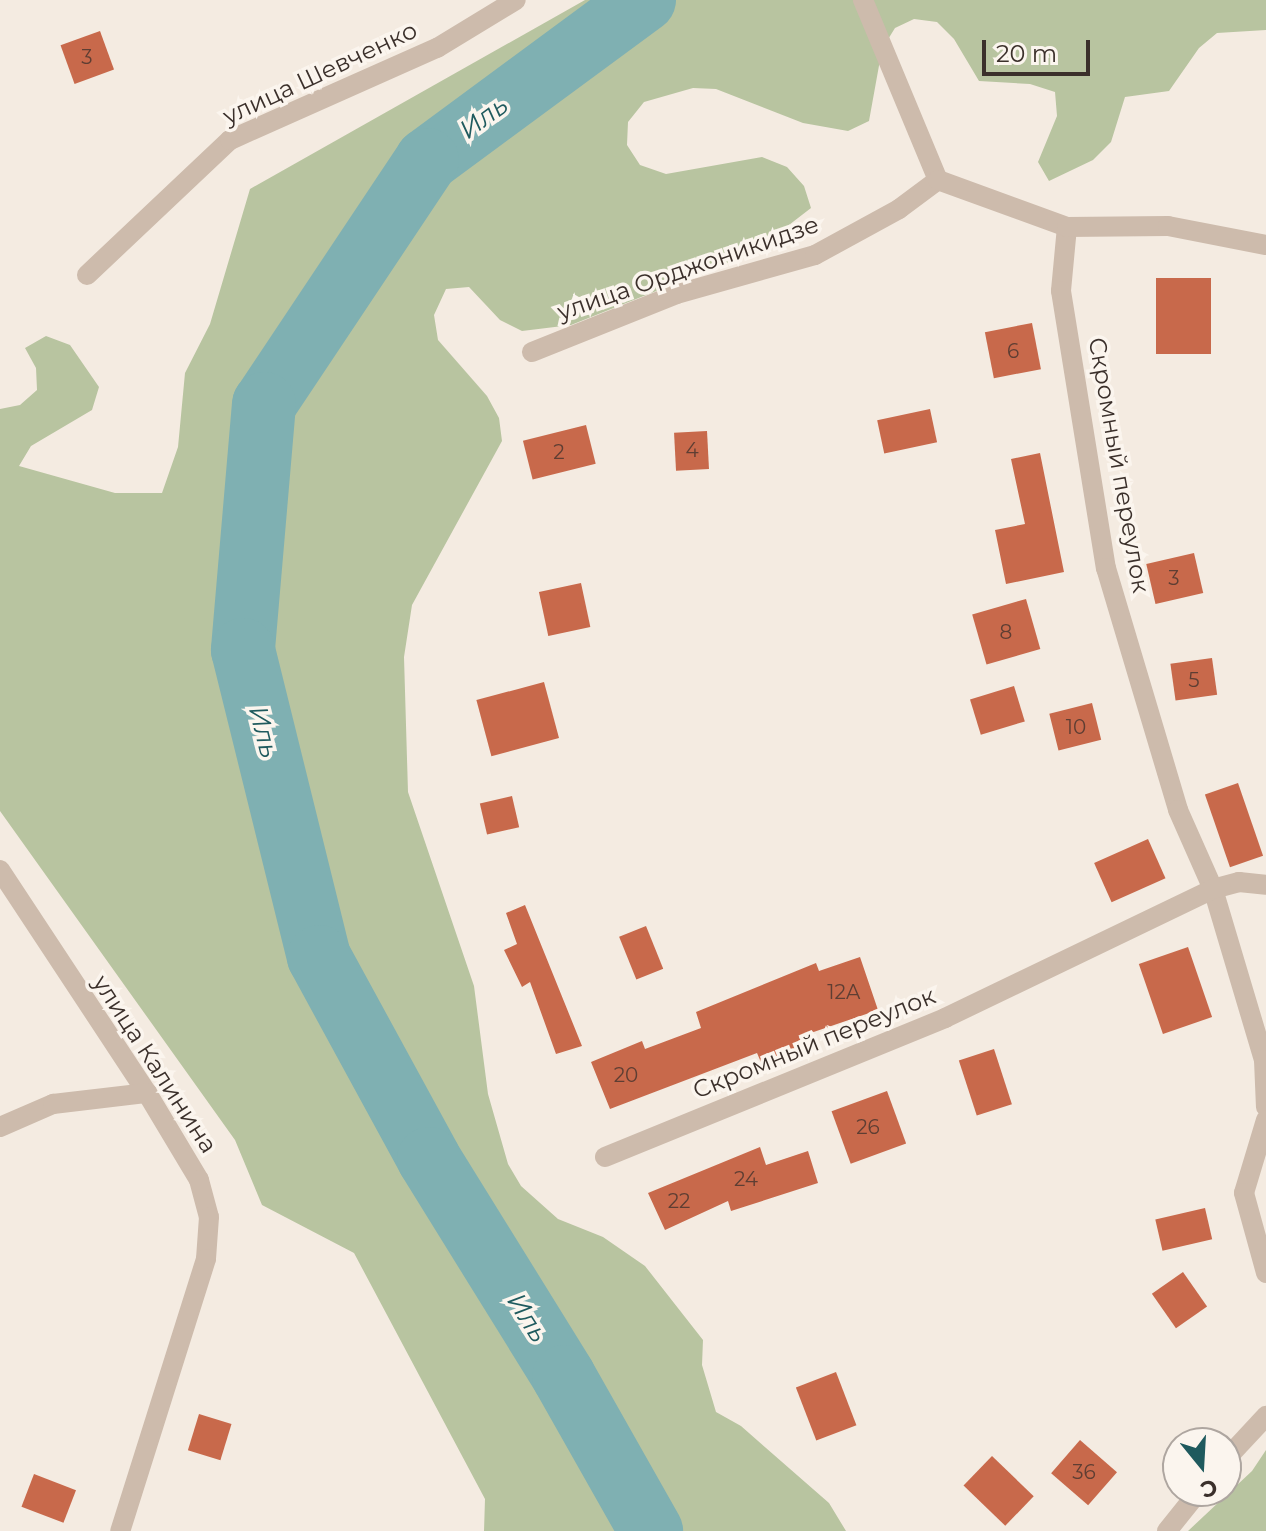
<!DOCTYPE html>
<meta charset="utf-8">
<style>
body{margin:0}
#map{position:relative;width:1266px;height:1531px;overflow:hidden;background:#f4ebe1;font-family:Montserrat,sans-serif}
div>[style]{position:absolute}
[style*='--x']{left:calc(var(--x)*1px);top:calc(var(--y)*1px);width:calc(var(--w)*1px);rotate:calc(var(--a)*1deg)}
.green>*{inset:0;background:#b8c4a0}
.river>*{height:64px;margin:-32px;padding:0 32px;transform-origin:32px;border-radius:32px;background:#7fb0b2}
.building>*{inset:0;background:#c8694b;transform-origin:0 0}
.minor>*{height:20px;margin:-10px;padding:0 10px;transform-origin:10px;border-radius:10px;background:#cdbbac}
span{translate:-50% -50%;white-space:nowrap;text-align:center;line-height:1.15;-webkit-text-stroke:7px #fbf5ee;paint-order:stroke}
.number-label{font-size:20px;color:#5e3e33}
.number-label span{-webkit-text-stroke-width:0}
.street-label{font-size:24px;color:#3b302b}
.water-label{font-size:26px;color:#1f5a5e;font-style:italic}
.north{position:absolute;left:1162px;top:1427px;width:80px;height:80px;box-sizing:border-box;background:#fbf5ee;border:2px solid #aea6a0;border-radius:50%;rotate:162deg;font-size:22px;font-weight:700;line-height:32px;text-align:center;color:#3b302b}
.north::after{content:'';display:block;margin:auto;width:28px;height:36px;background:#1f5a5e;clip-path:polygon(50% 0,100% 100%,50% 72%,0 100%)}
.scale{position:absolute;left:982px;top:40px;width:108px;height:36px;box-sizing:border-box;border:4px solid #3b302b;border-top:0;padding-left:10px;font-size:24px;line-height:28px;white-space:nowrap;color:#3b302b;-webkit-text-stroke:6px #fbf5ee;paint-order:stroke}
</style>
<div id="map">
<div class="green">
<div style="clip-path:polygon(585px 0,1266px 0,1266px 30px,1217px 33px,1199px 48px,1169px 91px,1125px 97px,1111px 142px,1093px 160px,1049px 181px,1038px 162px,1057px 116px,1055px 92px,1030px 84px,979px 81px,954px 39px,937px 22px,914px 19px,895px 28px,882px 49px,869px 121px,848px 131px,803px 123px,716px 89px,693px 88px,644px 102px,628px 122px,627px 145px,640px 165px,666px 174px,762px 157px,787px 167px,804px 186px,811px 208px,754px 252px,571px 325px,522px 331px,500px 320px,469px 287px,446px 289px,434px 315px,438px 340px,487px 396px,499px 418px,502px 441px,412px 605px,404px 657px,408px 792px,474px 986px,488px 1094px,508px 1164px,521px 1186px,558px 1219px,603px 1237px,645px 1266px,703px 1340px,702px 1365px,716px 1412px,741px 1426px,829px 1503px,846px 1531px,484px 1531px,485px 1499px,354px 1253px,262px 1205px,235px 1140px,0 811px,0 409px,20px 405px,37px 390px,36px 368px,25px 348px,46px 336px,70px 345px,99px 387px,92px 410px,31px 446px,19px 466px,115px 493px,162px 493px,178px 447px,185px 373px,210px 324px,250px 189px)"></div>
<div style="clip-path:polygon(1266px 1450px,1266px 1531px,1188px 1531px,1252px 1471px)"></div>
</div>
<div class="river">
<div style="--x:644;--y:0;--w:270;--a:143.6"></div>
<div style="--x:427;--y:160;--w:293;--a:123.7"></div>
<div style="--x:264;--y:404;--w:247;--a:94.9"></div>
<div style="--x:243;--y:650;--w:316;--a:76.1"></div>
<div style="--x:319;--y:957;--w:230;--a:61.4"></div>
<div style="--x:429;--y:1159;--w:256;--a:58.2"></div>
<div style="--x:564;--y:1377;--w:177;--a:60.5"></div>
</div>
<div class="building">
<div style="left:100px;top:31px;width:41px;height:42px;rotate:70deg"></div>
<div style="left:1156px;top:278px;width:55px;height:76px"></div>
<div style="left:1032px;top:323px;width:47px;height:48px;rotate:79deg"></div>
<div style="left:930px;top:409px;width:34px;height:54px;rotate:78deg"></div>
<div style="left:586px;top:425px;width:40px;height:65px;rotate:76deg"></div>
<div style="left:707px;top:431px;width:38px;height:33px;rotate:87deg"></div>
<div style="clip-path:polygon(1040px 453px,1064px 572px,1006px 584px,995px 530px,1025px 524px,1011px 459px)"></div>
<div style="left:1194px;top:553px;width:41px;height:49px;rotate:77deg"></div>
<div style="left:581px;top:583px;width:45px;height:43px;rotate:78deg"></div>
<div style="left:1026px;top:599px;width:52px;height:56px;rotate:74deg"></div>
<div style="left:1212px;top:658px;width:37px;height:42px;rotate:82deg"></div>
<div style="left:544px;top:682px;width:58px;height:70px;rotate:75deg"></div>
<div style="left:1014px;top:686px;width:37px;height:46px;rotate:73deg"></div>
<div style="left:1092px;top:703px;width:38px;height:44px;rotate:76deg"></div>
<div style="left:1238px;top:783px;width:77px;height:35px;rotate:71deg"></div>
<div style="left:512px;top:796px;width:32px;height:33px;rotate:77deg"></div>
<div style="left:1148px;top:839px;width:43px;height:59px;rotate:66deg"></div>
<div style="clip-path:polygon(525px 905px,582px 1046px,556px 1054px,530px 982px,522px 987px,504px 950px,517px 944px,506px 913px)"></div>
<div style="left:646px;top:926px;width:46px;height:29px;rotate:68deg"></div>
<div style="left:1188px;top:947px;width:74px;height:52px;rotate:71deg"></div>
<div style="clip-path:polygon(860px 957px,878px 1010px,799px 1037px,805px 1050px,763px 1067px,757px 1053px,610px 1109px,591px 1062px,642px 1041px,645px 1049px,701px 1028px,696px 1012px,816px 963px,819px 971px)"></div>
<div style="left:994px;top:1049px;width:58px;height:37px;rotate:72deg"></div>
<div style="left:887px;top:1091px;width:56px;height:59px;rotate:70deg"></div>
<div style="clip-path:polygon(760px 1147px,766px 1165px,808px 1151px,818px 1183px,731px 1211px,728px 1201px,665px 1230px,648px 1193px)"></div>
<div style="left:1205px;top:1208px;width:32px;height:51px;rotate:77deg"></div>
<div style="left:1183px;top:1272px;width:42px;height:38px;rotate:55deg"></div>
<div style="left:836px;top:1372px;width:57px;height:43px;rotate:69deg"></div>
<div style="left:199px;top:1414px;width:34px;height:38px;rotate:17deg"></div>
<div style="left:1080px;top:1440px;width:49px;height:44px;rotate:41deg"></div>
<div style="left:992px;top:1456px;width:58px;height:41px;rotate:44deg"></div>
<div style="left:34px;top:1474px;width:45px;height:35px;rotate:21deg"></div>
</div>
<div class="minor">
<div style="--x:863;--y:0;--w:195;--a:67.4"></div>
<div style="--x:1067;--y:227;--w:64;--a:95.4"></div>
<div style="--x:1061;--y:291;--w:281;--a:80.8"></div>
<div style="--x:1106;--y:568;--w:252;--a:73.4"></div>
<div style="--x:1178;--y:810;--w:86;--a:66.1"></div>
<div style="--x:1213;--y:889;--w:178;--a:73.4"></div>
<div style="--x:1264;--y:1060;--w:47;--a:87.6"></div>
<div style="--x:87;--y:275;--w:197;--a:-43.4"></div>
<div style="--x:230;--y:140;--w:227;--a:-24"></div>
<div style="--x:437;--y:48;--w:92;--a:-31.3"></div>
<div style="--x:532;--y:352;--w:156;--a:-21.8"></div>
<div style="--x:677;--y:294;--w:143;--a:-15.8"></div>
<div style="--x:815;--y:255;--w:96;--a:-28.7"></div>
<div style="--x:899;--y:209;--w:49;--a:-36.6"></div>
<div style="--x:938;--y:180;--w:137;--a:20"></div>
<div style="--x:1067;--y:227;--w:101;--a:-0.6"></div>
<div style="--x:1168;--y:226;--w:100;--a:11"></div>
<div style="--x:0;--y:870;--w:267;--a:56.6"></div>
<div style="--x:147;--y:1093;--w:101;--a:59.1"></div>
<div style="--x:199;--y:1180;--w:38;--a:75"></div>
<div style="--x:209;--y:1217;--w:42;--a:94.1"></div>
<div style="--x:206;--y:1259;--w:285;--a:107.5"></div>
<div style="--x:1266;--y:1120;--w:76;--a:106.8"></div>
<div style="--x:1244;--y:1193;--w:83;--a:74.6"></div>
<div style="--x:0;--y:1127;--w:58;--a:-23.5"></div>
<div style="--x:53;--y:1104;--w:95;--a:-6.7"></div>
<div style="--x:605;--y:1157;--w:367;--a:-22.2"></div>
<div style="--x:945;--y:1018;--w:297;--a:-25.7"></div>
<div style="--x:1213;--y:889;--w:27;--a:-15"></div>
<div style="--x:1239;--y:882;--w:27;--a:6"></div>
<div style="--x:1226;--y:1459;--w:59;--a:-47.1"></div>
<div style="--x:1167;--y:1531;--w:51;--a:-51.3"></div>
</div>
<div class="number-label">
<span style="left:87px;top:57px">3</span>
<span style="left:1013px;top:351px">6</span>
<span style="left:692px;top:450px">4</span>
<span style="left:559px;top:452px">2</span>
<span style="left:1174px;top:578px">3</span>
<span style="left:1006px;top:632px">8</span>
<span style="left:1194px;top:680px">5</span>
<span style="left:1076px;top:727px">10</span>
<span style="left:844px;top:992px">12А</span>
<span style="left:626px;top:1075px">20</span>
<span style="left:868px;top:1127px">26</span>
<span style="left:746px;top:1179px">24</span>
<span style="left:679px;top:1201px">22</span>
<span style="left:1084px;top:1472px">36</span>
</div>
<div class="street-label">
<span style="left:320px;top:73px;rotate:-25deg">улица Шевченко</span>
<span style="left:688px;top:268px;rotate:-19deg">улица Орджоникидзе</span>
<span style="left:1119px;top:465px;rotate:80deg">Скромный переулок</span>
<span style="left:814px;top:1043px;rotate:-22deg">Скромный переулок</span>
<span style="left:155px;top:1064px;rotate:57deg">улица Калинина</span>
</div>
<div class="water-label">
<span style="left:484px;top:118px;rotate:-36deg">Иль</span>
<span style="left:263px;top:732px;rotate:76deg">Иль</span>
<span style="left:527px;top:1318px;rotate:58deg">Иль</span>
</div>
<div class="north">С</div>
<div class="scale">20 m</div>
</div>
